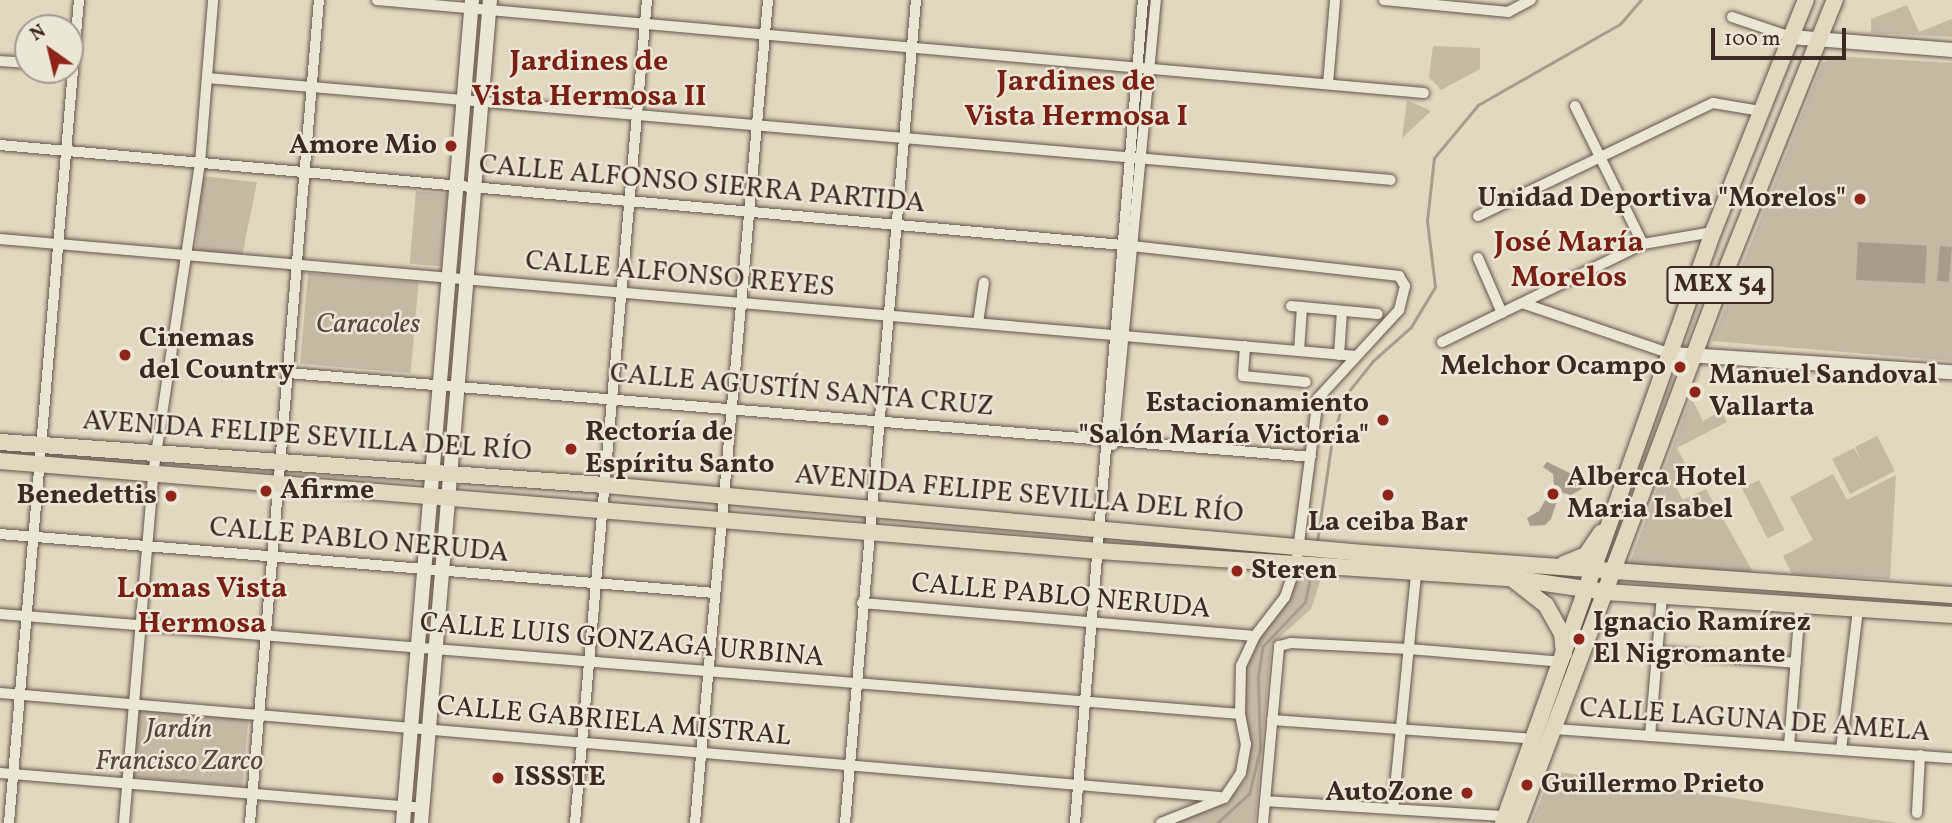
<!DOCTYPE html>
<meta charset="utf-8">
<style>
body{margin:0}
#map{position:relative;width:1952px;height:823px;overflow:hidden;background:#e0d8bf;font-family:Vollkorn,serif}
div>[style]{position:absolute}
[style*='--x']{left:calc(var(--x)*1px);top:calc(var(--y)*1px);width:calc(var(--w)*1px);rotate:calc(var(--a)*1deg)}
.green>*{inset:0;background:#c4baa4;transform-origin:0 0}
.water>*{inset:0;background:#a89c8a;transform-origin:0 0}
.stream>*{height:2.5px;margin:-1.25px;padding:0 1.25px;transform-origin:1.25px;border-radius:1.25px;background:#a89c8a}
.roads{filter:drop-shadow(0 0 2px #64554a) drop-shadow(0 0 2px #64554a)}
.street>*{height:10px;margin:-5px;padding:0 5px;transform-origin:5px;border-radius:5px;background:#ebe6d5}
.secondary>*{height:14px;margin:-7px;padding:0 7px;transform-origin:7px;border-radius:7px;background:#ebe6d5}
.primary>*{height:16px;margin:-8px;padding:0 8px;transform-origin:8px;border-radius:8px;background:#e0d8bf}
.dots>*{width:19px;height:19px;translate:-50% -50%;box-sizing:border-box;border:4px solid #ebe6d5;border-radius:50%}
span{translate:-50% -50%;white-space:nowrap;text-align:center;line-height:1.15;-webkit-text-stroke:5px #ebe6d5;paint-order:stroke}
.shield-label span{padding:2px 5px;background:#ebe6d5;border:2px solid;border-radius:5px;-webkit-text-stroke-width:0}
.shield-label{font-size:26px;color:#3b2923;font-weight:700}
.poi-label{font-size:28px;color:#3b2923;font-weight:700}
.right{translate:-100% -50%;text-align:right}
.left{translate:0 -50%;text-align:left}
.street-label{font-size:28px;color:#3b2923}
.park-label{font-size:28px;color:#56463d;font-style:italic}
.neighbourhood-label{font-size:30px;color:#7a1f14;font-weight:700}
.north{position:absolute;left:14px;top:14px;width:70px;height:70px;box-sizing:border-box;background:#ebe6d5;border:2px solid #a59a8e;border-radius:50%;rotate:326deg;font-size:19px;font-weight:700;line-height:28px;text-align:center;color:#3b2923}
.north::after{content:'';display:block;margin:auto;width:24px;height:32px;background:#8f2418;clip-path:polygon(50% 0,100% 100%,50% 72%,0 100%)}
.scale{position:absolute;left:1711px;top:28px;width:135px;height:32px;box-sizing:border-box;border:4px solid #3b2923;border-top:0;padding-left:9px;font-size:21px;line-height:24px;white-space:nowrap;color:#3b2923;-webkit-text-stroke:5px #ebe6d5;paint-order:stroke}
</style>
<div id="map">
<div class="green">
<div style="clip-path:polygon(1907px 5px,1919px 32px,1952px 19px,1952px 37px,1871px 33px,1871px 19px)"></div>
<div style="clip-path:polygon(1433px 46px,1480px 48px,1480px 69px,1441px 90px,1429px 77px)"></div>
<div style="clip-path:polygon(1833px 56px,1952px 63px,1952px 361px,1712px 341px,1822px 64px)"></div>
<div style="clip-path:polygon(1407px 100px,1431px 111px,1402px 138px)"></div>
<div style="clip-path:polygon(202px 176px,257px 182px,242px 256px,200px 252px,196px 248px)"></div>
<div style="left:416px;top:191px;width:32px;height:73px;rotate:5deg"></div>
<div style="left:308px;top:273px;width:111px;height:91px;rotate:5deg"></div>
<div style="clip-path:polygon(1691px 397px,1703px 421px,1721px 411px,1727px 422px,1677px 448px,1691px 475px,1674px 484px,1683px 500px,1706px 489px,1753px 572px,1629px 565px)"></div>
<div style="clip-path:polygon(1877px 436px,1895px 471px,1850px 494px,1832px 459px,1854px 448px,1862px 462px,1855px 447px)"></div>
<div style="clip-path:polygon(1833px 474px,1847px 500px,1896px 475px,1890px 579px,1792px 574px,1783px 556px,1813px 540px,1790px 497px)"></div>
<div style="left:1759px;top:480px;width:56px;height:19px;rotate:63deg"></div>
<div style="clip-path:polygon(1298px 572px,1323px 573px,1311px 609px,1271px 645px,1255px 823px,1174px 823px,1227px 801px,1245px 780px,1250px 744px,1245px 710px,1246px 666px,1259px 638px,1290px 599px)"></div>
<div style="left:138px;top:708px;width:111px;height:69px;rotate:5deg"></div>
<div style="clip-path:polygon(1553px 771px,1897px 823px,1531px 823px)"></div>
</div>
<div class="water">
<div style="left:1858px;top:242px;width:69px;height:38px;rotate:3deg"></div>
<div style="left:1940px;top:246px;width:12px;height:35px;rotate:5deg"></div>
<div style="clip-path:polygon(1547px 462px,1578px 477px,1582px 489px,1571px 495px,1560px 492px,1551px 519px,1545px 525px,1530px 526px,1527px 518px,1539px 511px,1554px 485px,1553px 474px,1543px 467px)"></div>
</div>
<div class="stream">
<div style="--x:1317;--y:542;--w:104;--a:-81.7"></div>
<div style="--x:1332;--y:439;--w:45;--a:-73.2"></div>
<div style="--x:1345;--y:396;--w:45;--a:-51.3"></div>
<div style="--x:1373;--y:361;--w:51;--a:-41.8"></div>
<div style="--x:1411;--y:327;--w:47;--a:-59"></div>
<div style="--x:1435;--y:287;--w:66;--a:-96.9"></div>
<div style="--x:1427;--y:221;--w:63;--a:-83.7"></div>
<div style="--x:1434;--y:158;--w:69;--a:-50.3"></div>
<div style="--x:1478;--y:105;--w:163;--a:-29.7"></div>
<div style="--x:1620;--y:24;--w:32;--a:-49"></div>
<div style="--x:1217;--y:823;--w:43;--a:-42.2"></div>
<div style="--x:1249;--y:794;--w:46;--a:-76.3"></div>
<div style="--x:1260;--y:749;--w:73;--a:-91.6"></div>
<div style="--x:1258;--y:676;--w:30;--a:-81"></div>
<div style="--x:1263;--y:646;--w:61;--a:-46.3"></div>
<div style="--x:1305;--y:602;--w:34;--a:-78"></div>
</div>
<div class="roads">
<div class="street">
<div style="--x:377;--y:0;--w:1051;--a:5.08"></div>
<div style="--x:1384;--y:0;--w:125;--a:5.5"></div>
<div style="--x:1508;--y:12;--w:26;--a:-28"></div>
<div style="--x:1732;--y:17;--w:62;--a:18.7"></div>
<div style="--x:0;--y:61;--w:28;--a:4"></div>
<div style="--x:207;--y:78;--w:1188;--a:4.92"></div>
<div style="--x:1328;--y:84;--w:84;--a:-85.2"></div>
<div style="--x:1575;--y:106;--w:154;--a:63.8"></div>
<div style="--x:0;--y:145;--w:1127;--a:5.09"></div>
<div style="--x:1123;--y:245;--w:278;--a:6.4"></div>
<div style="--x:1399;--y:276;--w:12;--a:59"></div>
<div style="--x:1405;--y:286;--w:25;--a:104"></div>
<div style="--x:1399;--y:310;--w:120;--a:132.6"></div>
<div style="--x:1318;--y:398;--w:168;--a:97.5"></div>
<div style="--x:1296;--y:565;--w:34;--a:109"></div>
<div style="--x:1285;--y:597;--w:49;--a:127.6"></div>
<div style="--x:1255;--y:636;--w:33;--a:115"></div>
<div style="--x:1241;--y:666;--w:48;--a:91.2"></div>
<div style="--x:1240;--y:714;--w:31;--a:79"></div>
<div style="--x:1246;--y:744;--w:29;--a:100"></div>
<div style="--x:1241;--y:773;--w:30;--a:124"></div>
<div style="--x:1224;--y:798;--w:68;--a:158.4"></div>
<div style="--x:1478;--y:216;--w:261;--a:-25.7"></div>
<div style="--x:1713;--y:103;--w:49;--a:9.5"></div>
<div style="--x:0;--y:239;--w:1361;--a:4.93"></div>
<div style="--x:1478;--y:258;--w:60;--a:66.4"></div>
<div style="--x:1522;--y:303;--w:157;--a:18.9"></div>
<div style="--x:1291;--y:306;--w:87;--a:5.3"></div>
<div style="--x:978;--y:323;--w:41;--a:-81.7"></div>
<div style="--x:1442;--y:342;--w:224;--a:-26"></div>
<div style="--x:1643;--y:244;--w:71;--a:-9.7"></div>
<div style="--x:1245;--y:346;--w:30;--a:94"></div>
<div style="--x:1243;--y:376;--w:63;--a:5.4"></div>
<div style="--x:1299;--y:351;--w:44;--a:-86.1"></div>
<div style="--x:1339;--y:355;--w:44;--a:-86.1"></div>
<div style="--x:288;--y:373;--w:1026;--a:4.69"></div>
<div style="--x:1113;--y:445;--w:447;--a:-84.5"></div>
<div style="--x:0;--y:534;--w:716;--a:4.72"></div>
<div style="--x:862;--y:603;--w:394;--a:4.8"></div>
<div style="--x:0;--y:614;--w:1244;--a:4.61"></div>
<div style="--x:1657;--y:652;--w:139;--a:4.5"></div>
<div style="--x:0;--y:693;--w:1224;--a:4.87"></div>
<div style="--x:1272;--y:720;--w:264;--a:4.1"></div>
<div style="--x:1555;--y:729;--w:398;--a:4.2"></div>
<div style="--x:1650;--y:736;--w:142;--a:-85.1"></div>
<div style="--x:1789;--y:746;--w:141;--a:-85.5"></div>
<div style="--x:1841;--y:750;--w:142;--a:-83.1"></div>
<div style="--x:0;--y:773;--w:423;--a:4.7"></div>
<div style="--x:1265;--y:801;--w:241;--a:3.6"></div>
<div style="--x:1393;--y:809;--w:236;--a:-84.4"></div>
<div style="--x:1917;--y:813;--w:58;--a:-87"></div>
<div style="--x:9;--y:823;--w:826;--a:-85.14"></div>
<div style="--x:124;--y:823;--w:350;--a:-85.2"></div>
<div style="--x:153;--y:474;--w:315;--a:-81.4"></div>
<div style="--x:200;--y:163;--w:164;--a:-85.4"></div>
<div style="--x:250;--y:823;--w:826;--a:-85.21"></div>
<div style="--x:575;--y:823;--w:826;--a:-85"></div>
<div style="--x:695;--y:823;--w:826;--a:-84.93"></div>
<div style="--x:845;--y:823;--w:826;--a:-85.07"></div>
<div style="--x:1075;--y:823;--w:826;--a:-85.28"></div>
<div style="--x:1263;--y:823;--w:178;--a:-84.8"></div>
<div style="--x:1279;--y:646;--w:12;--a:-14"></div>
<div style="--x:1291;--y:643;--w:118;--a:2.9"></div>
<div style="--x:1409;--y:649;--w:155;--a:4.8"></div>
</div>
<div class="secondary">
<div style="--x:1791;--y:37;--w:162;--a:4.6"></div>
<div style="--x:1671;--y:354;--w:282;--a:3.7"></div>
<div style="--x:403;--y:823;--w:826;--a:-85.21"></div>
<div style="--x:421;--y:823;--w:826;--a:-85.21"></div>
</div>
<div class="primary">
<div style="--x:0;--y:442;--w:607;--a:4.07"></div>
<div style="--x:605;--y:485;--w:761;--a:5.13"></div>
<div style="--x:1363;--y:553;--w:590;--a:4.08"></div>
<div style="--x:0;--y:461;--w:1103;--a:4.68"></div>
<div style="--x:1099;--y:551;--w:412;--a:3.8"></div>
<div style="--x:1510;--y:578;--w:97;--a:8.3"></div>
<div style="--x:1606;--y:592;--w:347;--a:3.8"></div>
<div style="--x:1564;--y:564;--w:24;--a:-22"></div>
<div style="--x:1586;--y:555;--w:27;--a:-56"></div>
<div style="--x:1515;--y:581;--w:39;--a:38"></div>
<div style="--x:1546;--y:605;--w:33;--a:61"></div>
<div style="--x:1562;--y:634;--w:20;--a:84"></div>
<div style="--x:1503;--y:823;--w:627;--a:-70.44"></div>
<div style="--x:1713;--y:232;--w:250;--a:-68.2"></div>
<div style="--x:1518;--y:823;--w:577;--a:-69.4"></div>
<div style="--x:1721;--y:283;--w:305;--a:-68.1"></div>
</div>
</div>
<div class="dots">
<div style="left:451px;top:146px;background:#8f2418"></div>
<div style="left:1860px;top:199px;background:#8f2418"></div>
<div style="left:125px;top:355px;background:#8f2418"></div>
<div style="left:1680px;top:367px;background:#8f2418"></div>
<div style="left:1695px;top:392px;background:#8f2418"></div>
<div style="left:1383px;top:420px;background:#8f2418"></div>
<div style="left:571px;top:449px;background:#8f2418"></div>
<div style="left:266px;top:491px;background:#8f2418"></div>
<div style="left:1553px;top:494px;background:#8f2418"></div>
<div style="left:1388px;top:495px;background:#8f2418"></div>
<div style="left:171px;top:496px;background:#8f2418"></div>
<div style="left:1237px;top:571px;background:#8f2418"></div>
<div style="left:1579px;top:639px;background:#8f2418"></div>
<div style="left:498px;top:778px;background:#8f2418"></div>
<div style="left:1527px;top:785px;background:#8f2418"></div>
<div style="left:1467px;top:793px;background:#8f2418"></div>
</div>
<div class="shield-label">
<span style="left:1720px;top:285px">MEX 54</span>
</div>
<div class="poi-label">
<span class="right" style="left:437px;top:146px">Amore Mio</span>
<span class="right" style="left:1846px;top:199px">Unidad Deportiva "Morelos"</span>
<span class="left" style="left:139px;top:355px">Cinemas<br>del Country</span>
<span class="right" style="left:1666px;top:367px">Melchor Ocampo</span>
<span class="left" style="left:1709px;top:392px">Manuel Sandoval<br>Vallarta</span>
<span class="right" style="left:1369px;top:420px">Estacionamiento<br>"Salón María Victoria"</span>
<span class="left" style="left:585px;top:449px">Rectoría de<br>Espíritu Santo</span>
<span class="left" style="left:1567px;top:494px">Alberca Hotel<br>Maria Isabel</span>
<span class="left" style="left:280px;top:491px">Afirme</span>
<span class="right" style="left:157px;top:496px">Benedettis</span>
<span style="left:1388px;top:523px">La ceiba Bar</span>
<span class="left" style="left:1251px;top:571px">Steren</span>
<span class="left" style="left:1593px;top:639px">Ignacio Ramírez<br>El Nigromante</span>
<span class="left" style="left:514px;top:778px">ISSSTE</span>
<span class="left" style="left:1541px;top:785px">Guillermo Prieto</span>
<span class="right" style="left:1453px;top:793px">AutoZone</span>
</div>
<div class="street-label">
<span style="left:702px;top:185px;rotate:5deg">CALLE ALFONSO SIERRA PARTIDA</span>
<span style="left:680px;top:275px;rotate:5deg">CALLE ALFONSO REYES</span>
<span style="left:802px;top:391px;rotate:5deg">CALLE AGUSTÍN SANTA CRUZ</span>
<span style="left:307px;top:437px;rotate:4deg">AVENIDA FELIPE SEVILLA DEL RÍO</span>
<span style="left:1019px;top:495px;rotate:5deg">AVENIDA FELIPE SEVILLA DEL RÍO</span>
<span style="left:359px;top:541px;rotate:5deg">CALLE PABLO NERUDA</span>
<span style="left:1061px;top:597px;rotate:5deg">CALLE PABLO NERUDA</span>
<span style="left:622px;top:641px;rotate:5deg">CALLE LUIS GONZAGA URBINA</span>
<span style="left:1755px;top:721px;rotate:4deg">CALLE LAGUNA DE AMELA</span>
<span style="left:614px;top:722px;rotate:5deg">CALLE GABRIELA MISTRAL</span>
</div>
<div class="park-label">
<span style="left:368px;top:325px">Caracoles</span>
<span style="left:179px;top:746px">Jardín<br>Francisco Zarco</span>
</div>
<div class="neighbourhood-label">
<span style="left:589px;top:79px">Jardines de<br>Vista Hermosa II</span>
<span style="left:1076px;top:99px">Jardines de<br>Vista Hermosa I</span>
<span style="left:1569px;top:260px">José María<br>Morelos</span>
<span style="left:202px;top:606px">Lomas Vista<br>Hermosa</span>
</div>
<div class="north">N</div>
<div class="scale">100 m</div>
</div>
